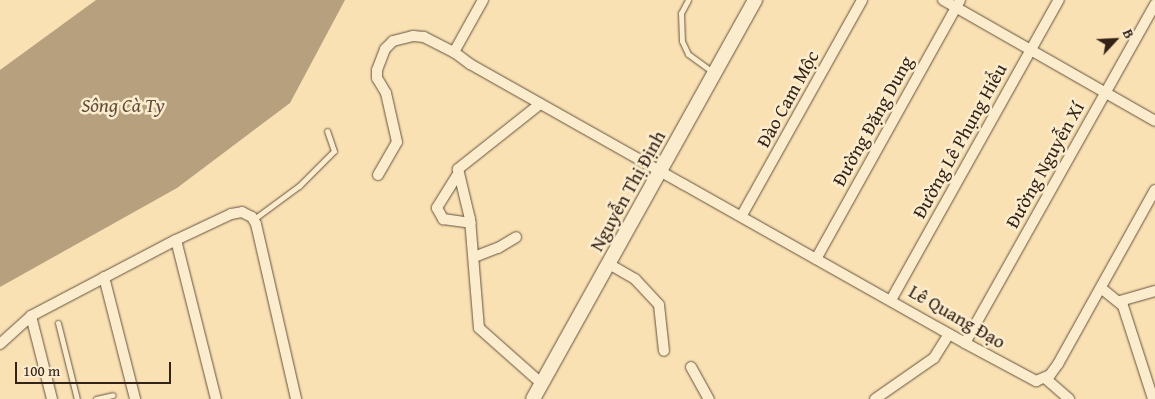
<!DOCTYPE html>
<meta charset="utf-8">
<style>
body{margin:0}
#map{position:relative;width:1155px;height:399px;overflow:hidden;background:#fae1b3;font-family:"Gentium Book Plus",serif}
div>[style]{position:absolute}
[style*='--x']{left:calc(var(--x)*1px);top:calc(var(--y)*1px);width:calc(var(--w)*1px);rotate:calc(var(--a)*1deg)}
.water>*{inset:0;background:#b6a07e}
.roads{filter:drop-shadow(0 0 1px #64523e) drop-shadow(0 0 1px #64523e)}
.lane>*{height:5px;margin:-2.5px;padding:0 2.5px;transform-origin:2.5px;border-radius:2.5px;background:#fcecce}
.street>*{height:10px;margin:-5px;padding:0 5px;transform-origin:5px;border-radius:5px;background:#fcecce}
.secondary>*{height:14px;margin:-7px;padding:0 7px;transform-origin:7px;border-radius:7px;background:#fcecce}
span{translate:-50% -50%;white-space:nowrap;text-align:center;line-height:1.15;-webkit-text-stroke:5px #fcecce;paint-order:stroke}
.street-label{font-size:19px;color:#322217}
.water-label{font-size:20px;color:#604e3b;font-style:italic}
.north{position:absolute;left:1090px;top:15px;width:50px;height:50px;-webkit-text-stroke:4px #fcecce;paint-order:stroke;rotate:65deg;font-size:14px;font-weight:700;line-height:20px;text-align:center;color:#322217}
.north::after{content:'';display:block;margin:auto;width:18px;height:22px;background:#322217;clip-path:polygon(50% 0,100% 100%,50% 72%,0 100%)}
.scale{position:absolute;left:15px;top:362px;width:156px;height:22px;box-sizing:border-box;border:2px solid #322217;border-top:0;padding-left:6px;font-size:15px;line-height:18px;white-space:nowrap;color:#322217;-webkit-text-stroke:4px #fcecce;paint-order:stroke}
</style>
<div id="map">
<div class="water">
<div style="clip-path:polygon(96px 0,345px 0,290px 103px,177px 188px,0 287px,0 70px)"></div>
</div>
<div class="roads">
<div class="lane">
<div style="--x:688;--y:0;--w:15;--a:118"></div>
<div style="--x:681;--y:13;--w:28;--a:88"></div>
<div style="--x:682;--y:41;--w:14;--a:65"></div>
<div style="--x:688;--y:54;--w:31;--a:36"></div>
<div style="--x:254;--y:219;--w:56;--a:-36.3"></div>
<div style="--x:299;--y:186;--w:49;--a:-45"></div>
<div style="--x:334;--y:151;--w:21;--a:-109"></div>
<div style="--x:58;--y:323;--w:78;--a:76"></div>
<div style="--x:96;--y:399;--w:17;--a:-13"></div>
</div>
<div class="street">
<div style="--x:483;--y:0;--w:60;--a:119.1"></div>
<div style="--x:454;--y:52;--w:20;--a:37"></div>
<div style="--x:470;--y:64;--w:568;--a:29.41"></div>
<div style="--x:965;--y:343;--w:81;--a:28.2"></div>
<div style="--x:1036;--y:381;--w:15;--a:-23"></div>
<div style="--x:1050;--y:375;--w:14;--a:-54"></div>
<div style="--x:1058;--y:364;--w:199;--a:-60.9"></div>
<div style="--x:943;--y:0;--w:244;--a:29.7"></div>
<div style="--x:540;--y:104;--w:105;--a:141.6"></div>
<div style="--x:458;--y:169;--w:51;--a:76.5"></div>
<div style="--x:470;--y:219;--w:109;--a:85.3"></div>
<div style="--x:479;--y:328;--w:84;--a:41.6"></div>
<div style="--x:458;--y:174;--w:40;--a:122"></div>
<div style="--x:437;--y:208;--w:13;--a:61"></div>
<div style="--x:443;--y:219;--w:28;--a:8"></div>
<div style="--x:378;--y:175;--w:38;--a:-60"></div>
<div style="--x:397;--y:142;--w:50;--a:-102.7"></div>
<div style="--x:386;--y:93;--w:17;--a:-121"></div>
<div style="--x:377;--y:78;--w:8;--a:-90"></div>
<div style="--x:377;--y:70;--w:22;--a:-69"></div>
<div style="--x:385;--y:49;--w:11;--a:-45"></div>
<div style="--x:393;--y:41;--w:21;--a:-14"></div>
<div style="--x:413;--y:36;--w:11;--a:5"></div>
<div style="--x:424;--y:37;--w:34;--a:27"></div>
<div style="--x:742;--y:215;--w:246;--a:-60.8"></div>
<div style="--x:176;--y:240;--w:164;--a:75.9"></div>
<div style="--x:474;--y:257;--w:26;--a:-21"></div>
<div style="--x:498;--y:248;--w:21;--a:-31"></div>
<div style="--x:816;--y:259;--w:296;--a:-60.9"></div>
<div style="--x:609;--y:264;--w:30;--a:30"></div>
<div style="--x:635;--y:279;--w:35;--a:47"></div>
<div style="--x:659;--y:305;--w:46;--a:83.8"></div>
<div style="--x:104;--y:277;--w:126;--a:75.7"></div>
<div style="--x:1101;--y:288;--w:28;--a:39"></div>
<div style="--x:1123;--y:306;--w:98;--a:72.1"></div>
<div style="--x:891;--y:300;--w:344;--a:-60.8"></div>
<div style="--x:1120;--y:301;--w:36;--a:-16"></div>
<div style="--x:31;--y:316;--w:86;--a:75.8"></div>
<div style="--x:965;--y:343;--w:388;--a:-60.7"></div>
<div style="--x:0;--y:344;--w:42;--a:-42.1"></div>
<div style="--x:31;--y:316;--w:164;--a:-27.7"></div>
<div style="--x:176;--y:240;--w:61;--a:-25.3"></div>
<div style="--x:231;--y:214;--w:11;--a:-10"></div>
<div style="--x:242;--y:212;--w:11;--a:27"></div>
<div style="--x:252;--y:217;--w:8;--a:60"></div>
<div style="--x:256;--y:224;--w:180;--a:77.1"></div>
<div style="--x:691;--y:367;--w:37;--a:61"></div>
<div style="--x:1045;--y:378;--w:32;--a:41"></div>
<div style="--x:875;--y:399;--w:72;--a:-34.8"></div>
<div style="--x:934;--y:358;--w:28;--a:-58"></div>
</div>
<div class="secondary">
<div style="--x:533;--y:399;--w:457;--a:-60.9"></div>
</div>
</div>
<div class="street-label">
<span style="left:788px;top:99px;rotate:-61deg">Đào Cam Mộc</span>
<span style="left:873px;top:121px;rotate:-61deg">Đường Đặng Dung</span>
<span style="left:960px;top:141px;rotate:-61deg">Đường Lê Phụng Hiểu</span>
<span style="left:1045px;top:165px;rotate:-61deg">Đường Nguyễn Xí</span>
<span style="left:628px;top:191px;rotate:-61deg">Nguyễn Thị Định</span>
<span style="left:957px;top:317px;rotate:30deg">Lê Quang Đạo</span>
</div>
<div class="water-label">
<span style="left:123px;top:104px">Sông Cà Ty</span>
</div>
<div class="north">B</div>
<div class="scale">100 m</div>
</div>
